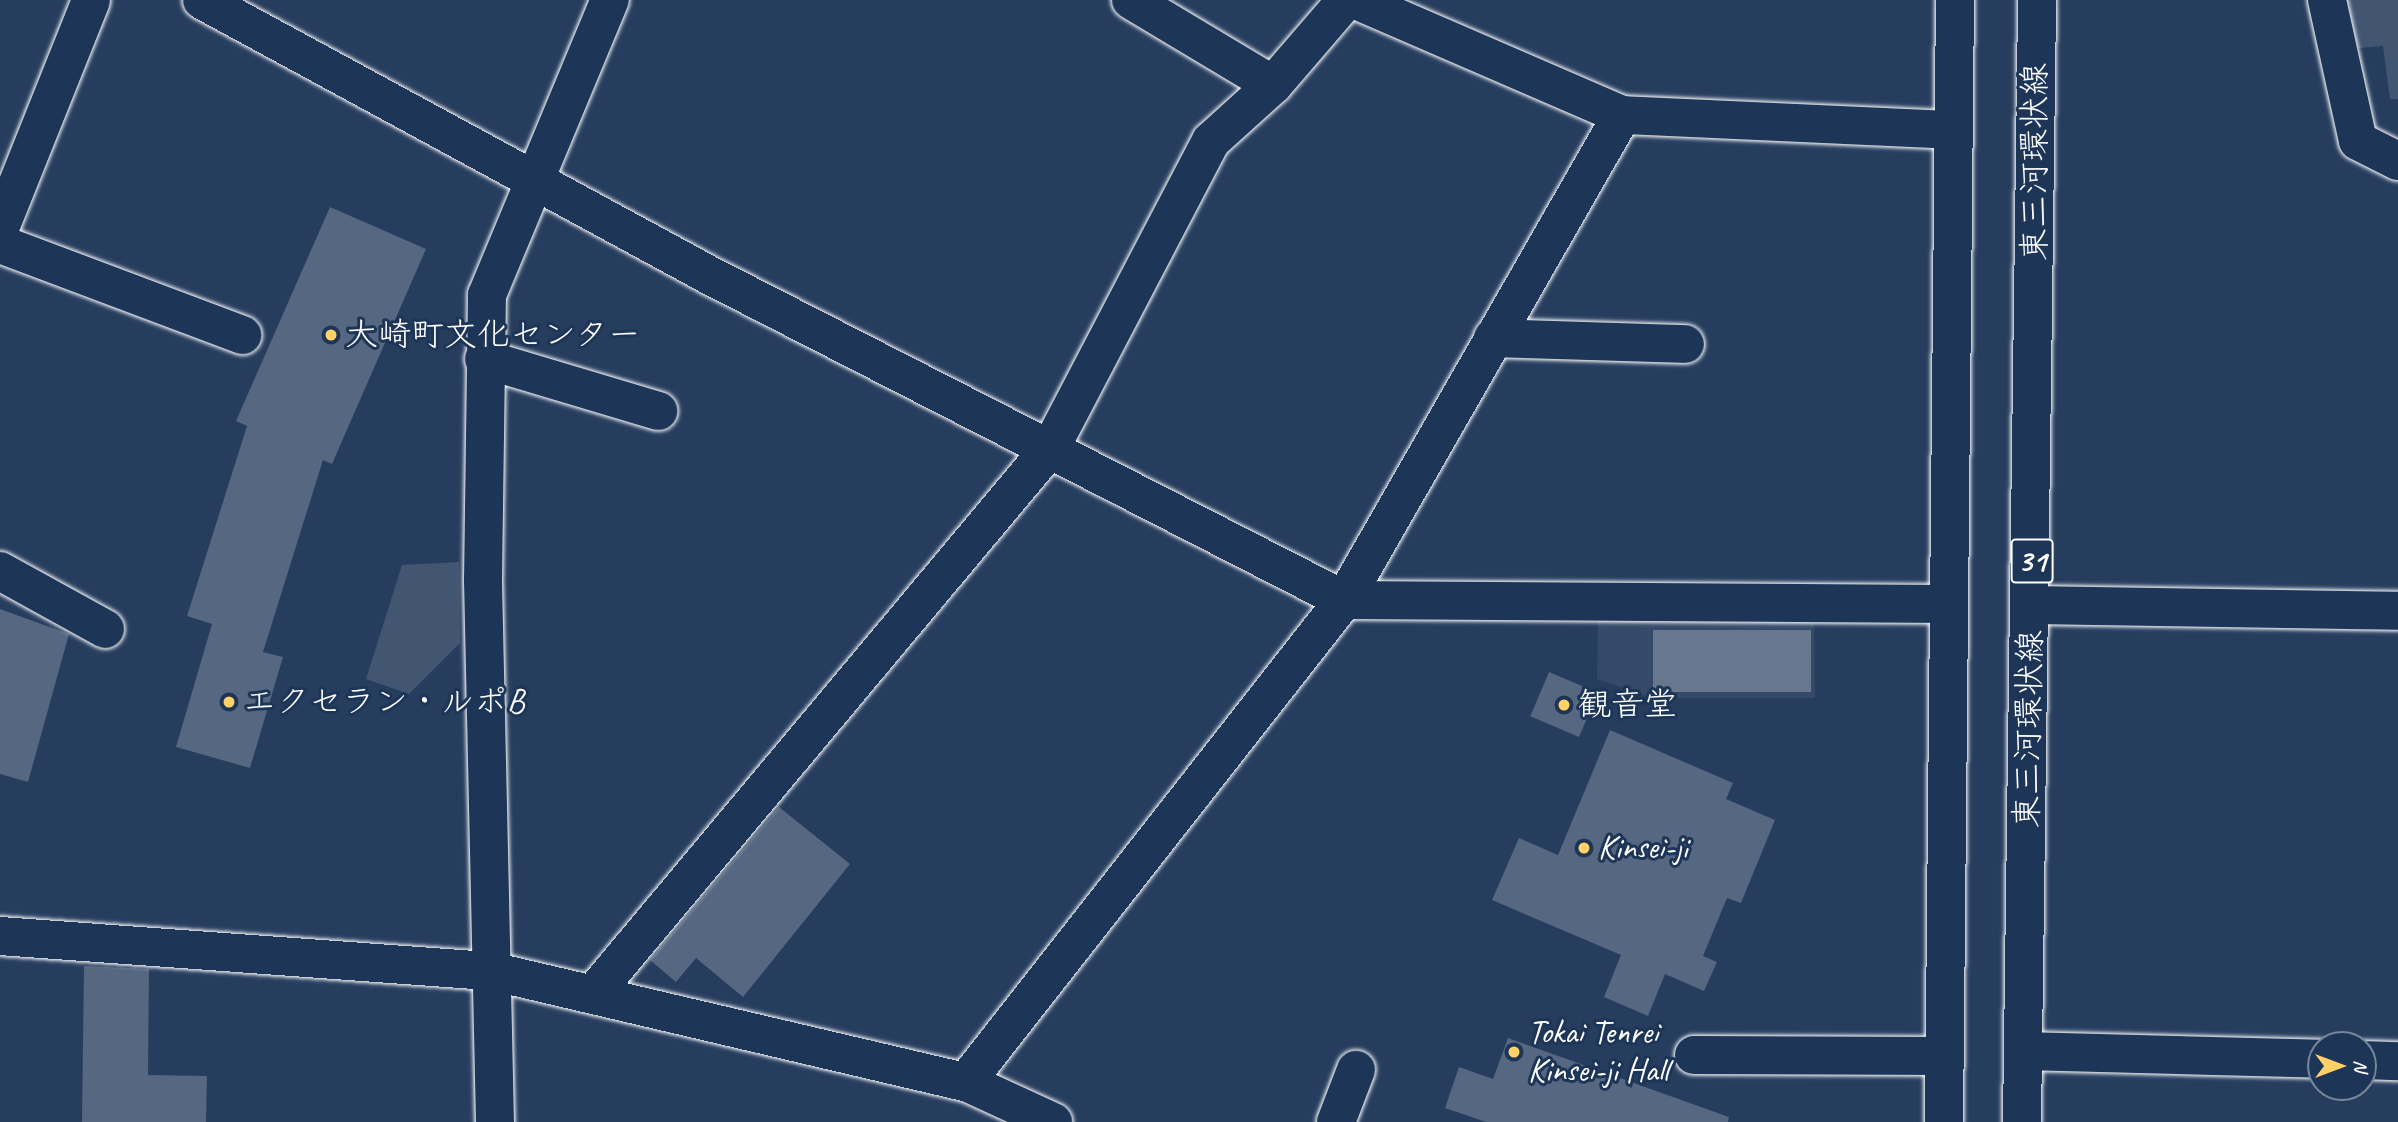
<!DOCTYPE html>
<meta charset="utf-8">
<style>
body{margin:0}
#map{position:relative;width:2398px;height:1122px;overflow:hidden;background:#263d5e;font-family:Caveat,"Klee One",sans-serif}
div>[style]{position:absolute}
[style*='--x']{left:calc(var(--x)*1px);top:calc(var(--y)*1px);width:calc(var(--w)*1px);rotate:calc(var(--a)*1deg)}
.built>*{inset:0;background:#344a68}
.green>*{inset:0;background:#425672}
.water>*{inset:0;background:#67788e;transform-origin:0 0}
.building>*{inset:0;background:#556781;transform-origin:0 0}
.roads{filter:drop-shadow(0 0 2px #fff) drop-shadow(0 0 2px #fff)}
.minor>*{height:38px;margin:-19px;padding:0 19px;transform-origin:19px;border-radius:19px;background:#1d3557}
.major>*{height:38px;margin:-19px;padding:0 19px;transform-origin:19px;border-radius:19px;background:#1d3557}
.dots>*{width:19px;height:19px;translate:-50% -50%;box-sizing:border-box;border:4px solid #1d3557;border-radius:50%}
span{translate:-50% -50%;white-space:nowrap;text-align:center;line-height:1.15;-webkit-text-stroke:6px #1d3557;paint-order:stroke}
.shield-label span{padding:2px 5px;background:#1d3557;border:2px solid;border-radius:5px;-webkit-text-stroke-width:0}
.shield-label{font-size:32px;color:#fff;font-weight:700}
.street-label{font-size:33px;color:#fff}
.poi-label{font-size:33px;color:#fff}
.left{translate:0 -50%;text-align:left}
.north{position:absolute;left:2307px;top:1031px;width:70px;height:70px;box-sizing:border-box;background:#1d3557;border:2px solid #77869a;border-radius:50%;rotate:90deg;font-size:19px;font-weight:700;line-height:28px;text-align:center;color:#fff}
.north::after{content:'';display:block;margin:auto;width:24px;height:32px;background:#ffd166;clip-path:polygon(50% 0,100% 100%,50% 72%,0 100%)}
</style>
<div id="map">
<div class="built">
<div style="clip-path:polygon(1814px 617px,1815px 698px,1651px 698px,1597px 679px,1598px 618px)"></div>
</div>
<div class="green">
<div style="clip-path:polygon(2347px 0,2398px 0,2398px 99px,2390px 99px,2383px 46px,2358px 48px)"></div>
<div style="clip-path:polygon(459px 562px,460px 643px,409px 694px,366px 679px,402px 565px)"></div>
</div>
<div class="water">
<div style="left:1653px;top:630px;width:158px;height:62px"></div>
</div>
<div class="building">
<div style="clip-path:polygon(330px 207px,426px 249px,332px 464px,323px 460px,263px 652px,283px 657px,250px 768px,176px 747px,212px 624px,187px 616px,247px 426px,236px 421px)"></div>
<div style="clip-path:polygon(0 609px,69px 634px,28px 782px,0 774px)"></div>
<div style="left:1549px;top:672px;width:53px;height:48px;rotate:23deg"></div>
<div style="clip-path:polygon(1610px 730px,1733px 783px,1726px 799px,1775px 820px,1741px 903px,1727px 898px,1703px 956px,1717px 962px,1704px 991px,1665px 974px,1648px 1016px,1604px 997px,1621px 955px,1492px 900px,1519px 838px,1558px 855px)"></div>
<div style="clip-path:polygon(779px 807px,850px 864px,743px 997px,696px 958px,676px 982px,650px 960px)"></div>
<div style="clip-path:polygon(84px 966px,149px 969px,148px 1075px,207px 1076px,206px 1122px,82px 1122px)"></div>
<div style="clip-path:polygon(1508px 1038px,1729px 1117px,1728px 1122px,1486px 1122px,1445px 1108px,1459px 1067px,1493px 1079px)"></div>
</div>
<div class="roads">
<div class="minor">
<div style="--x:202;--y:0;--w:575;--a:28.48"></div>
<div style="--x:707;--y:274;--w:716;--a:27.1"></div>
<div style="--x:1344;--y:600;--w:605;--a:0.38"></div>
<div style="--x:1131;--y:0;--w:165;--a:30.9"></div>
<div style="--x:1356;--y:0;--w:290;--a:23.4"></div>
<div style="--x:1622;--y:115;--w:331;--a:2.6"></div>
<div style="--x:2327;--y:0;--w:144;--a:77.6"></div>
<div style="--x:2358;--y:141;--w:45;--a:26.6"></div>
<div style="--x:0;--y:228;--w:245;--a:-68.2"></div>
<div style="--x:0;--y:244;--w:259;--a:20.6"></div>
<div style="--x:1493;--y:338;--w:192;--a:1.8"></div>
<div style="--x:484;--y:359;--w:182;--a:16.6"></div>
<div style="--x:0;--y:571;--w:120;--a:28.9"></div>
<div style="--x:2031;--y:605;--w:367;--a:0.9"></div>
<div style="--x:0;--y:936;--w:492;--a:4.1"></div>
<div style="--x:491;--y:971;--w:488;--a:13.2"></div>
<div style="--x:966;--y:1082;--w:96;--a:24.7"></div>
<div style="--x:594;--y:993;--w:712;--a:-50.07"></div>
<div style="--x:1051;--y:447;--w:345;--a:-62.4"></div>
<div style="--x:1211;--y:141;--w:84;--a:-42.1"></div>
<div style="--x:1273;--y:85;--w:112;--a:-49.3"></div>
<div style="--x:2023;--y:1051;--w:298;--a:1.5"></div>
<div style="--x:1694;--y:1055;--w:251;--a:0.2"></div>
<div style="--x:2363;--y:1060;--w:35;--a:2"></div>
<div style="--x:966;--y:1082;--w:613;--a:-51.9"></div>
<div style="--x:1344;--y:600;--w:559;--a:-60.18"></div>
<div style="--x:495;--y:1122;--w:542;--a:-91.27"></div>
<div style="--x:483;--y:580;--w:285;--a:-89.2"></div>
<div style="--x:487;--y:295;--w:320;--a:-67.4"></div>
<div style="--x:1336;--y:1122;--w:56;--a:-69"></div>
</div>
<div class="major">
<div style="--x:1944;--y:1122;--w:1122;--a:-89.44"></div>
<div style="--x:2022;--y:1122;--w:1122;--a:-89.23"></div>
</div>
</div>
<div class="dots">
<div style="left:331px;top:335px;background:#ffd166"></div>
<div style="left:229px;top:702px;background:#ffd166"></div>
<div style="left:1564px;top:705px;background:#ffd166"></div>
<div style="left:1584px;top:848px;background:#ffd166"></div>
<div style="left:1514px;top:1052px;background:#ffd166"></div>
</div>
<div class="shield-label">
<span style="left:2032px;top:561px">31</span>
</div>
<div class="street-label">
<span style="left:2035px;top:162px;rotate:-90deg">東三河環状線</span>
<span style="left:2029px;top:729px;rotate:-89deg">東三河環状線</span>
</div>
<div class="poi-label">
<span class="left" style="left:345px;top:335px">大崎町文化センター</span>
<span class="left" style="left:243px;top:702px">エクセラン・ルポB</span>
<span class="left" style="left:1578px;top:705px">観音堂</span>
<span class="left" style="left:1598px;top:848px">Kinsei-ji</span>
<span class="left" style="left:1528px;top:1052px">Tokai Tenrei<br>Kinsei-ji Hall</span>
</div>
<div class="north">N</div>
</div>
